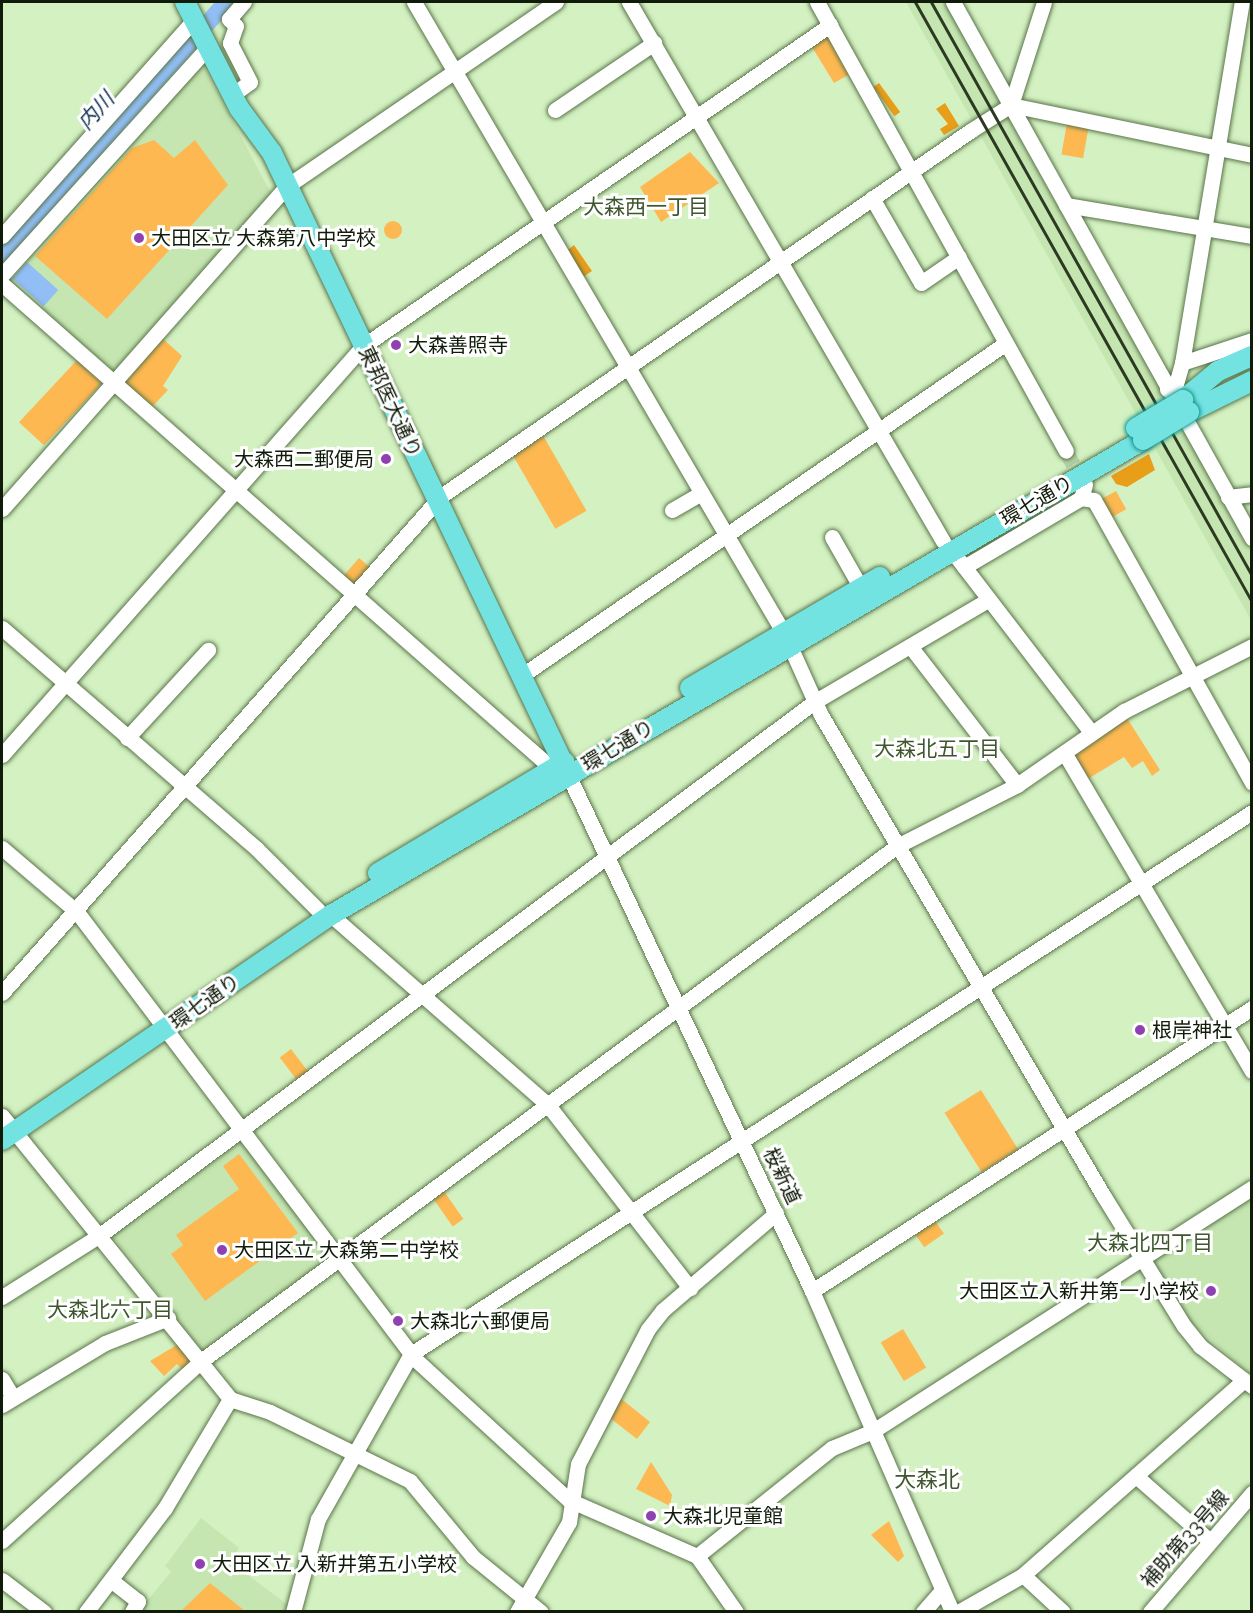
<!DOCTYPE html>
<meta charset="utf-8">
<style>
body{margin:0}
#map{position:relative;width:1253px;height:1613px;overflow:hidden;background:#d3f1c1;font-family:Raleway,"Noto Sans JP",sans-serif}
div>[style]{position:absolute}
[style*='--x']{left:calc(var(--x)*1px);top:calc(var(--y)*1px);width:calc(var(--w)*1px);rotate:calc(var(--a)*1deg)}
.built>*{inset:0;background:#c5e6b1}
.green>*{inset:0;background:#feb851;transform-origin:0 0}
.round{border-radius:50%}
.forest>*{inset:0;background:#e99e1a;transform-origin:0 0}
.water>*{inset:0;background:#91bef5;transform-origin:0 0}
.minor-tunnel>*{height:15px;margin-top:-7.5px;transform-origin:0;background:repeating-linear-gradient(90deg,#b6d1a5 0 15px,transparent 0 23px)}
.roads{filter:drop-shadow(0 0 2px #5a744a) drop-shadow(0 0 2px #5a744a)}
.minor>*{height:15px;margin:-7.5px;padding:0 7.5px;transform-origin:7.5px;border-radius:7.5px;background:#fff}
.major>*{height:20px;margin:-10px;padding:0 10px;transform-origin:10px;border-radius:10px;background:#73e3e2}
.rail>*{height:3px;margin:-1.5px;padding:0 1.5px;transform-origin:1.5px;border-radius:1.5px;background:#2c3923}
.bridges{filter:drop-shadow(0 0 2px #14918a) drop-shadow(0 0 2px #14918a)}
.major-bridge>*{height:20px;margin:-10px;padding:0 10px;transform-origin:10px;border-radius:10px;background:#73e3e2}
.dots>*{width:16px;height:16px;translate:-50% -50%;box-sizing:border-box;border:3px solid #fff;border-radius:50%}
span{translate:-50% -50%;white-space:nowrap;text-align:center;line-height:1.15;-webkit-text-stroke:6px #fff;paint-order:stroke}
.poi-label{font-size:20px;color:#101b09}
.left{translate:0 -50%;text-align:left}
.right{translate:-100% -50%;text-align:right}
.street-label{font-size:20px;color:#101b09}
.water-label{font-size:21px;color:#143357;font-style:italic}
.neighbourhood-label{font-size:21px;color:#3e562d}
.quarter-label{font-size:22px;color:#3e562d}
.frame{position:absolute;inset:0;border:3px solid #101b09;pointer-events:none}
</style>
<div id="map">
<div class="built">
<div style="clip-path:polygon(906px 2px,949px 2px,1251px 545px,1251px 620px)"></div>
<div style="clip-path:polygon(191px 67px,205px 69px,273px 197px,115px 374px,5px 278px)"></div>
<div style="clip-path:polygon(235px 1142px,243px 1142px,330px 1260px,204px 1354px,112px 1235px)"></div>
<div style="clip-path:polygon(1251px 1195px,1251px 1375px,1189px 1321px,1153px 1262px,1154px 1256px)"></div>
<div style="clip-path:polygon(201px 1518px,239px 1548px,231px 1562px,289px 1606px,287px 1612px,138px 1612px,171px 1572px,165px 1566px)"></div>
</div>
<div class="green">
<div style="clip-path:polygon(829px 35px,850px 74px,834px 83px,812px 47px)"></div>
<div style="left:1067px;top:123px;width:22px;height:32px;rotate:10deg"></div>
<div style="clip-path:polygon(154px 140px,174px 158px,195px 140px,228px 185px,107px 319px,35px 256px,132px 148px)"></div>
<div style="clip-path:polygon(690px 152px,719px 183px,661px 222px,640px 187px)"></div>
<div class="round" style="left:384px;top:221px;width:18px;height:18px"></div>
<div style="clip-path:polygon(160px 336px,182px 356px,163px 386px,168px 390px,151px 408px,122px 383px)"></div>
<div style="left:77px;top:360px;width:34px;height:85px;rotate:43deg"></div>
<div style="left:541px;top:432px;width:91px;height:36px;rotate:60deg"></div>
<div style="left:1116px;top:491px;width:21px;height:18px;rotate:61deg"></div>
<div style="left:359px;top:558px;width:20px;height:33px;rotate:41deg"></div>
<div style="clip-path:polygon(1125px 715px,1160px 770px,1152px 776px,1143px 761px,1132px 768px,1124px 757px,1086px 780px,1071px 754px)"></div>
<div style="left:291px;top:1049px;width:31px;height:14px;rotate:53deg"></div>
<div style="left:981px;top:1090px;width:70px;height:43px;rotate:58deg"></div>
<div style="clip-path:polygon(239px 1154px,298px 1233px,205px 1301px,171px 1254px,183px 1245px,176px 1235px,239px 1189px,223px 1166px)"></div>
<div style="left:441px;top:1187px;width:39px;height:13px;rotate:55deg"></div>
<div style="left:933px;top:1218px;width:19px;height:24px;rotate:55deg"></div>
<div style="left:903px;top:1329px;width:45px;height:26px;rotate:59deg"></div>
<div style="clip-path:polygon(180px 1343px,195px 1362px,186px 1372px,177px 1364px,164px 1376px,150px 1361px)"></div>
<div style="clip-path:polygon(619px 1397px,650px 1422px,637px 1439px,610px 1418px)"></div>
<div style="clip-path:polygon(651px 1462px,672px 1495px,670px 1506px,636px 1489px)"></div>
<div style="clip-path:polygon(889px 1521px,904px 1556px,898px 1562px,871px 1535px)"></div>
<div style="clip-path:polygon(210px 1583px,245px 1611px,181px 1611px)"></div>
</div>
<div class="forest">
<div style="left:879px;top:83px;width:36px;height:7px;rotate:54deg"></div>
<div style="clip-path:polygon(945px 103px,959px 126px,944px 135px,940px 129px,948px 124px,936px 109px)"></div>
<div style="clip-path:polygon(574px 245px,592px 271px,580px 279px,565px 252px)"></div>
<div style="clip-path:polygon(1149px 454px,1155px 470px,1127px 487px,1116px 484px,1111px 476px)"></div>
</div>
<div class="water">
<div style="clip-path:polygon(215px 2px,238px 2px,2px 265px,2px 242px)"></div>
<div style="left:27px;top:262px;width:42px;height:22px;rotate:42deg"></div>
</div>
<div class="minor-tunnel">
<div style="--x:1066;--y:451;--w:39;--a:61"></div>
</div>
<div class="roads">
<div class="minor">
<div style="--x:414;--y:2;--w:734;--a:59.63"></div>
<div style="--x:785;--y:635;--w:88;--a:65.8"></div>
<div style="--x:821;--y:715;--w:557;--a:59.57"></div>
<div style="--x:1103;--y:1195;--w:154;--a:58.3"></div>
<div style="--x:1184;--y:1326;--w:26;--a:51"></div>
<div style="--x:1200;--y:1346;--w:66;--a:37.6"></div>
<div style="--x:629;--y:2;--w:624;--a:59.78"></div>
<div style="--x:817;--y:2;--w:513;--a:60.99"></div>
<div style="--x:953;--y:2;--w:614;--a:60.85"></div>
<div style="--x:232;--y:95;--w:22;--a:-36"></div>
<div style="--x:250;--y:82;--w:44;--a:-117.1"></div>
<div style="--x:230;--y:43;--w:18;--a:-71"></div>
<div style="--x:236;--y:26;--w:10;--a:-135"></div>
<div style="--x:229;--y:19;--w:23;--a:-49"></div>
<div style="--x:1011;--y:105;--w:108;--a:-72.2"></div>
<div style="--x:555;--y:110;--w:120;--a:-34.1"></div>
<div style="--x:872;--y:198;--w:98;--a:60"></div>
<div style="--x:921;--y:283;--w:46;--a:-34.4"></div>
<div style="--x:1066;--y:205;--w:189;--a:9.5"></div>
<div style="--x:2;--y:236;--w:289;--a:-48.4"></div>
<div style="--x:2;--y:275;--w:306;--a:-47.9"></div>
<div style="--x:2;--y:284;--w:740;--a:41.38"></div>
<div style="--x:1182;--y:363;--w:366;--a:-80.6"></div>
<div style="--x:1167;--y:389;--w:10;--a:-29"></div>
<div style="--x:1176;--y:384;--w:22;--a:-74"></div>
<div style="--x:1182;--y:363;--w:74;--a:-18.2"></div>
<div style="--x:1228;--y:497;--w:24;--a:-7"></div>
<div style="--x:1081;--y:498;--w:13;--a:9"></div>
<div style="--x:1094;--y:500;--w:324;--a:60.8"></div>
<div style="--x:2;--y:509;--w:431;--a:-48.6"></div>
<div style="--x:287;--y:186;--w:326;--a:-34.4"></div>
<div style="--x:672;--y:510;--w:32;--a:-30"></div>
<div style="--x:832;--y:537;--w:59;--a:60.4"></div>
<div style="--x:952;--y:551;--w:228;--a:52.5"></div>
<div style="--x:964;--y:567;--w:136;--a:-30.5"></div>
<div style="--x:1081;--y:498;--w:14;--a:-73"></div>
<div style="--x:2;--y:628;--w:337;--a:40.9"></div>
<div style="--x:257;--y:849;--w:86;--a:45"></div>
<div style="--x:910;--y:646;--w:175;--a:52.4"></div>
<div style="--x:521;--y:676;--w:588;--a:-34.47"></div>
<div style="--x:127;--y:738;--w:120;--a:-47.4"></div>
<div style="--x:1065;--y:754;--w:368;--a:59.5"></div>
<div style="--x:2;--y:755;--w:546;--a:-48.57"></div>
<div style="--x:363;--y:346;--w:567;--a:-34.5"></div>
<div style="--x:564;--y:766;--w:581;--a:64.71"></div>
<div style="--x:812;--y:1291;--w:350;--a:66.4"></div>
<div style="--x:2;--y:848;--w:99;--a:40.5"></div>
<div style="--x:77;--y:912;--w:560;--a:52.91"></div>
<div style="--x:415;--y:1359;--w:209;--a:42.5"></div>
<div style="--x:569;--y:1500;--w:140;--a:23.6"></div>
<div style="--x:697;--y:1556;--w:68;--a:55.1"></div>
<div style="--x:331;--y:915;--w:288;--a:41.2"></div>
<div style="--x:548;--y:1105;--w:232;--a:52.2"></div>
<div style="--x:2;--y:993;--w:663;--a:-48.55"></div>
<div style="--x:441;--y:496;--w:643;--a:-34.6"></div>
<div style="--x:970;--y:131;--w:49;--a:-32.4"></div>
<div style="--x:1011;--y:105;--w:246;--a:11.7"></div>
<div style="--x:2;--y:1116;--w:363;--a:51.1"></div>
<div style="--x:230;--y:1399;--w:42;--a:18"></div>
<div style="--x:270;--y:1412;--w:156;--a:26.2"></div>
<div style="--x:410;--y:1481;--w:99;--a:50.3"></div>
<div style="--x:473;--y:1557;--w:87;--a:39"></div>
<div style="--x:812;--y:1291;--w:523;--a:-32.75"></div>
<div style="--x:2;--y:1297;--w:116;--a:-32.3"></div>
<div style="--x:100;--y:1235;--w:891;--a:-36.74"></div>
<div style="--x:814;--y:702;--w:202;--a:-30.4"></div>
<div style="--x:2;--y:1379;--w:21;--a:59"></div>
<div style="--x:2;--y:1405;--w:120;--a:-31"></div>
<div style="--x:105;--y:1343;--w:68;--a:-21.6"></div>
<div style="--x:1136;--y:1476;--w:98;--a:41.3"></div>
<div style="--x:2;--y:1541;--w:268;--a:-42.1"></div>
<div style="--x:201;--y:1361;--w:866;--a:-36.5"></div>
<div style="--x:897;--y:846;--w:135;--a:-26.9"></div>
<div style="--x:1017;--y:785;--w:130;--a:-34.7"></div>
<div style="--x:1124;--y:711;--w:144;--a:-26.9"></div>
<div style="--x:697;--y:1556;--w:173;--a:-38.7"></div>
<div style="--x:832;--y:1448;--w:44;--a:-22.5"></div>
<div style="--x:873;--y:1431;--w:450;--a:-32.7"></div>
<div style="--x:1023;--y:1575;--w:54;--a:42.8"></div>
<div style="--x:2;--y:1580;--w:53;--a:37.3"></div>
<div style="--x:112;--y:1581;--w:33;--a:38"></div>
<div style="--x:138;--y:1601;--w:13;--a:119"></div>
<div style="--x:86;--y:1612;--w:131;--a:-52.8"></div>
<div style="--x:165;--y:1508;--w:127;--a:-59.2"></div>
<div style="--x:293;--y:1612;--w:96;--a:-75"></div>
<div style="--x:318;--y:1519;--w:189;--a:-60.6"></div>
<div style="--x:411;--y:1354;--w:1001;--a:-32.8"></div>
<div style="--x:517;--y:1612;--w:104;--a:-60"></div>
<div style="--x:569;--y:1522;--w:59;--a:-81.2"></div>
<div style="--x:578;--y:1464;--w:152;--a:-62.6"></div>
<div style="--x:648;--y:1329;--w:24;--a:-52"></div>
<div style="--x:663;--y:1310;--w:149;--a:-40.6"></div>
<div style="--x:923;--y:1612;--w:29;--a:-49"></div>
<div style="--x:958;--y:1612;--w:75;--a:-29.6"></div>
<div style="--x:1023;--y:1575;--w:295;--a:-41.4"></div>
<div style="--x:1150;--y:1612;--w:157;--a:-49.4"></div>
</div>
<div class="major">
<div style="--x:185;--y:2;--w:119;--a:63"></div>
<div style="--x:239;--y:108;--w:56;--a:53.7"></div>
<div style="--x:272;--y:153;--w:676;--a:64.5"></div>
<div style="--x:1183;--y:400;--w:45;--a:-39.6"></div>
<div style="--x:1218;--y:371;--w:37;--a:-24"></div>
<div style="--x:1189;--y:412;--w:70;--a:-26.2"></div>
<div style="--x:690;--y:688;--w:220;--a:-30.3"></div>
<div style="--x:378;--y:873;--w:217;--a:-30.8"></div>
<div style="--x:2;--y:1140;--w:399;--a:-34.4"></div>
<div style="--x:331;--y:915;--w:941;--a:-30.33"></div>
</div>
</div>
<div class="rail">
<div style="--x:915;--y:2;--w:688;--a:60.68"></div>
<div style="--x:931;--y:2;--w:658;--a:60.78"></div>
</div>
<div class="bridges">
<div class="major-bridge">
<div style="--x:1136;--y:428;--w:55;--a:-30.8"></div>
<div style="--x:1143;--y:440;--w:54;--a:-31.3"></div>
</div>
</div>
<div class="dots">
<div style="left:139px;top:238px;background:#8f41b2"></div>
<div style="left:396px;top:345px;background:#8f41b2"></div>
<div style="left:386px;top:459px;background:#8f41b2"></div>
<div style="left:1140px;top:1030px;background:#8f41b2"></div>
<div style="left:222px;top:1250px;background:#8f41b2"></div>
<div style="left:1211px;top:1291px;background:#8f41b2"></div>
<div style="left:398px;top:1321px;background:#8f41b2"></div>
<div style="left:651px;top:1516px;background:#8f41b2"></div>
<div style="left:200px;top:1564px;background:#8f41b2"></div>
</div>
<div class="poi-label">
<span class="left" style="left:151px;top:238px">大田区立 大森第八中学校</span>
<span class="left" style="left:408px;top:345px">大森善照寺</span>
<span class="right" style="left:374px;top:459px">大森西二郵便局</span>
<span class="left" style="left:1152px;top:1030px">根岸神社</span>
<span class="left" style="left:234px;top:1250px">大田区立 大森第二中学校</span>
<span class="right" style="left:1199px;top:1291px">大田区立入新井第一小学校</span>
<span class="left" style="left:410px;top:1321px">大森北六郵便局</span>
<span class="left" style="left:663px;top:1516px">大森北児童館</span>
<span class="left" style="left:212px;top:1564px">大田区立 入新井第五小学校</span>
</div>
<div class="street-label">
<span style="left:390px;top:402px;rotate:65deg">東邦医大通り</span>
<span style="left:1037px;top:501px;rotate:-30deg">環七通り</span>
<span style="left:618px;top:746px;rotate:-31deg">環七通り</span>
<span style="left:205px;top:1002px;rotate:-35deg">環七通り</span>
<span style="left:782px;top:1176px;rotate:65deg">桜新道</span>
<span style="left:1185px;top:1539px;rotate:-49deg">補助第33号線</span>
</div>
<div class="water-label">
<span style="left:96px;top:111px;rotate:-48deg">内川</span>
</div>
<div class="neighbourhood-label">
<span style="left:646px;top:207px">大森西一丁目</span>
<span style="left:937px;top:749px">大森北五丁目</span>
<span style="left:1150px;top:1243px">大森北四丁目</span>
<span style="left:110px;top:1310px">大森北六丁目</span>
</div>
<div class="quarter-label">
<span style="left:927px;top:1480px">大森北</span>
</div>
<div class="frame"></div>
</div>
